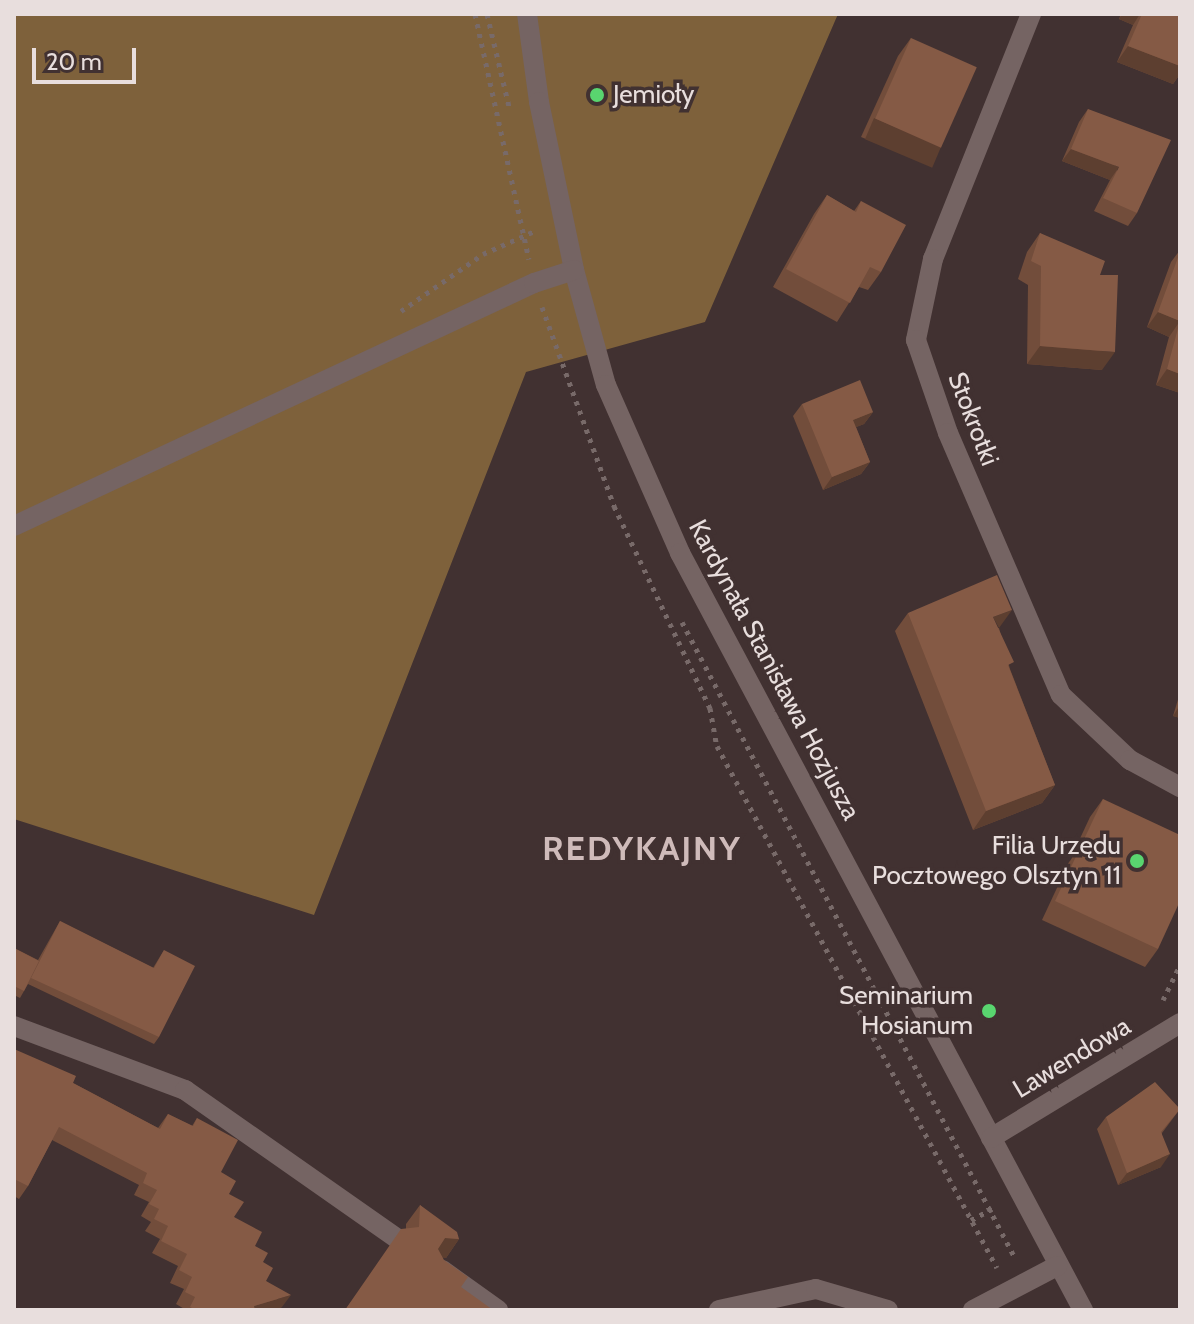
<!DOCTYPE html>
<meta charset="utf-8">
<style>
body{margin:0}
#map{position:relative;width:1194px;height:1324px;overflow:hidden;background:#413131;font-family:Cabin,sans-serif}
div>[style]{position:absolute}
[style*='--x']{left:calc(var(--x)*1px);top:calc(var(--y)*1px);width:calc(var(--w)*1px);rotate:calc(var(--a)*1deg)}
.forest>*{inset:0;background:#7e613b}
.path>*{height:5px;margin-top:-2.5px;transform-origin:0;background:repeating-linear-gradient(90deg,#786a69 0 4px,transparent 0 10px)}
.minor>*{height:20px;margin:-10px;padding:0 10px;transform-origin:10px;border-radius:10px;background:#756463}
.wall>*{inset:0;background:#724d3b}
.shaded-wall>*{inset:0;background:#5d3f30;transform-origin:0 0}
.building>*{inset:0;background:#855a45;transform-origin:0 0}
.dots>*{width:22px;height:22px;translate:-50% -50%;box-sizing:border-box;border:4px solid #413131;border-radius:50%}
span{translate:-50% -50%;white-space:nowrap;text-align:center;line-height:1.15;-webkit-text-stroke:7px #413131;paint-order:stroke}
.poi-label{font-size:26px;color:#e8dedd}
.left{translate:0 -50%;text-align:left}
.right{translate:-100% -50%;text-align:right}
.street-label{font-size:26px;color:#e8dedd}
.district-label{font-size:34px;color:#cfbbba;font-weight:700;letter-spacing:2px}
.frame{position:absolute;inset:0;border:16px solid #e8dedd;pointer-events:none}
.scale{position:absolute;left:32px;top:48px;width:104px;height:36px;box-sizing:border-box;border:4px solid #e8dedd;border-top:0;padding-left:10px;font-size:24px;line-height:28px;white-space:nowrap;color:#e8dedd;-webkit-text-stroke:6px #413131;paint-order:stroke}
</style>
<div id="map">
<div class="forest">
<div style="clip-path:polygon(14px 14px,838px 14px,705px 322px,526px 372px,314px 915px,14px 819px)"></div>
</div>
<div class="path">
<div style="--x:475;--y:14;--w:251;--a:77.6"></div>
<div style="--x:487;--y:14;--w:95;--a:76.6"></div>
<div style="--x:542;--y:307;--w:212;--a:70.1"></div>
<div style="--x:614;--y:506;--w:224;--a:64.6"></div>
<div style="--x:710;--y:708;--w:39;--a:80"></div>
<div style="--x:717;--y:746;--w:592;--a:61.79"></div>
<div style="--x:401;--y:311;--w:100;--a:-34.8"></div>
<div style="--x:483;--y:254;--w:59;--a:-24"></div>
<div style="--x:682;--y:622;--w:718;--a:62.36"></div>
<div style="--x:1163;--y:1000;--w:39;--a:-64"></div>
<div style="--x:971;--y:1220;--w:24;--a:-28"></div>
</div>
<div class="minor">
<div style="--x:527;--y:14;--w:89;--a:82.2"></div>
<div style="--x:539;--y:102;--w:172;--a:78.2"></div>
<div style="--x:574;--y:270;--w:119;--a:74.5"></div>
<div style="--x:606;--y:385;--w:184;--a:66.2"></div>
<div style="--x:680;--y:553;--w:858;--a:61.97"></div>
<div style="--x:1031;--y:14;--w:264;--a:111.8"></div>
<div style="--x:933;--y:259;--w:83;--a:101.9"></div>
<div style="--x:916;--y:340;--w:98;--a:71"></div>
<div style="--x:948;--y:433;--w:285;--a:66.7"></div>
<div style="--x:1061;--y:695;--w:95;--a:43.3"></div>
<div style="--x:1130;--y:760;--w:57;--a:28.4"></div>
<div style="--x:14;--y:526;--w:574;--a:-25.05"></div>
<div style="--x:534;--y:283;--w:42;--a:-18"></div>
<div style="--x:14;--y:1026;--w:183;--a:20.5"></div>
<div style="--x:185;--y:1090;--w:258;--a:35"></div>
<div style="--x:991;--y:1138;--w:221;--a:-31.3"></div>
<div style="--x:442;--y:1270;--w:69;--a:35.5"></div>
<div style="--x:719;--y:1310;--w:99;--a:-12.2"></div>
<div style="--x:816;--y:1289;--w:75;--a:16.3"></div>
<div style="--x:973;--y:1310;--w:95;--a:-27.6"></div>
</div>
<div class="wall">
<div style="clip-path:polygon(1121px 14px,1180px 14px,1180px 74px,1173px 84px,1117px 62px,1133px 25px,1119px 19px)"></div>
<div style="clip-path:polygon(911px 38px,928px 165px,861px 137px,898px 56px)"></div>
<div style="clip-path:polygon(1088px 109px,1137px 213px,1128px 226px,1094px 211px,1110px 180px,1062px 161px,1079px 122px)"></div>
<div style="clip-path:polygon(827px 195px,854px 211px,861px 201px,881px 272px,868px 290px,859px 287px,837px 322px,773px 287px,814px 214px)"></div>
<div style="clip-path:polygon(1040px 233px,1100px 275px,1102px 370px,1027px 364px,1028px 285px,1018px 279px,1027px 252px)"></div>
<div style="clip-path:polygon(1180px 250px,1180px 393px,1156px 385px,1169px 337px,1147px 327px,1171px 262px)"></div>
<div style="clip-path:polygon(802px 404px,873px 412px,864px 424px,856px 427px,870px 462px,861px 474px,823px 490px,793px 416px)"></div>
<div style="clip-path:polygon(908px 613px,999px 628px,1010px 669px,1055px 785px,1042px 803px,973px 830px,895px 631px)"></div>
<div style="clip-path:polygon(1180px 693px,1180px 718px,1173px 716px)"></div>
<div style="clip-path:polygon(1103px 799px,1158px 949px,1145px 967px,1042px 920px,1090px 817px)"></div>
<div style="clip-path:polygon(60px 921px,153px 968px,164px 950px,159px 1037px,154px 1044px,28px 984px,20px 998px,14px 995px,14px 948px,38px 960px)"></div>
<div style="clip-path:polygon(14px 1049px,73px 1083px,158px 1128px,168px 1114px,192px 1126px,197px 1118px,229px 1194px,234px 1217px,255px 1246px,263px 1262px,266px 1281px,282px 1307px,274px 1310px,186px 1310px,176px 1304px,184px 1289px,170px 1283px,178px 1266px,152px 1253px,160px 1239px,145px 1231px,151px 1222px,141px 1216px,149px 1202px,134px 1195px,139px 1185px,52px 1140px,28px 1186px,19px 1199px,14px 1196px)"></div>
<div style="clip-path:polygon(1180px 1109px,1162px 1133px,1161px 1167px,1118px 1185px,1097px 1129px,1106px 1117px)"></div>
<div style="clip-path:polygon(420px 1205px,459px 1239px,446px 1258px,443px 1257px,345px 1310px,406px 1229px,406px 1224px)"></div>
</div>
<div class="shaded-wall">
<div style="clip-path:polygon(1122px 14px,1140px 14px,1133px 25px,1119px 19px)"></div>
<div style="clip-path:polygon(1128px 46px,1180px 66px,1180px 74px,1173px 84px,1117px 62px)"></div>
<div style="left:874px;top:118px;width:73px;height:23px;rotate:23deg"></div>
<div style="clip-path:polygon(1071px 149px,1119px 167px,1110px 180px,1062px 161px)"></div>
<div style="clip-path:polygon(1158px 312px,1180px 321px,1169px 337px,1147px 327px)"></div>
<div style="clip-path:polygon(1040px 346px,1115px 352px,1102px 370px,1027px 364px)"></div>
<div style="clip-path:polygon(1167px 369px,1180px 374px,1180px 393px,1156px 385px)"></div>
<div style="clip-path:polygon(873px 412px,864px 424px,844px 432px,853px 420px)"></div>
<div style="clip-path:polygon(870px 462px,861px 474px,823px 490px,832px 477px)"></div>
<div style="clip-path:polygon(1012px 610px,999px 628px,993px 617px)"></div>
<div style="clip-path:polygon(1180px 705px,1180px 718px,1173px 716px)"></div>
<div style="clip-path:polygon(1055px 785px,1042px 803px,973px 830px,986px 811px)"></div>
<div style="clip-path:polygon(1170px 1154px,1161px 1167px,1118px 1185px,1127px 1173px)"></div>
<div style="clip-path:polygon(445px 1238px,459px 1239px,446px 1258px,432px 1257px)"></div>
<div style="clip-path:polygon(291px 1295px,282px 1307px,274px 1310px,252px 1310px,254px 1306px)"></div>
</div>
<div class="building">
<div style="clip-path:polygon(1142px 14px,1180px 14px,1180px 66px,1128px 46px)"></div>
<div style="left:911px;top:38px;width:72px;height:88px;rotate:24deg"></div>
<div style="clip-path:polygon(1088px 109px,1171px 140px,1137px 213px,1103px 198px,1119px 167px,1071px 149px)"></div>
<div style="clip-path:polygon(827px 195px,856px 212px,861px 201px,906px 225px,881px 272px,870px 267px,850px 303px,786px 269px)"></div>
<div style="clip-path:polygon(1040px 233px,1105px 261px,1100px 275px,1118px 275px,1115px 352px,1040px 346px,1041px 266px,1031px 261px)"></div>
<div style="clip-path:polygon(1180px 252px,1180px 374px,1167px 369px,1180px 321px,1158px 312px)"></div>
<div style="clip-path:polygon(860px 380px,873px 412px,853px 420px,870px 462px,832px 477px,802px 404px)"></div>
<div style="clip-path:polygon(997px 575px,1012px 610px,993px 617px,1014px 662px,1008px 665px,1055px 785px,986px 811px,908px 613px)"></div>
<div style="clip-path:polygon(1103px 799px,1180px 835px,1180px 901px,1158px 949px,1055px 901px)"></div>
<div style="clip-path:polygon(60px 921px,154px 968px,164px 950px,195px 966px,159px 1037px,31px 978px)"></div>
<div style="clip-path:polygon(14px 948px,39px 961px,24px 991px,14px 986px)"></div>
<div style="clip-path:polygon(14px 1049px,76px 1076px,73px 1083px,160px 1129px,168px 1114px,193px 1126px,197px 1118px,238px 1140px,221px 1172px,236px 1181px,229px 1194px,244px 1202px,234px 1217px,262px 1232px,255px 1246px,268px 1253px,263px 1262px,273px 1268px,266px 1281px,291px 1295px,254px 1306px,255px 1310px,196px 1310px,190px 1307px,195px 1297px,185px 1292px,192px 1277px,179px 1270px,187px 1254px,161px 1241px,168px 1226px,154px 1219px,159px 1209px,149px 1204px,157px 1190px,143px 1183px,147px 1173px,59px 1127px,28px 1186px,14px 1179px)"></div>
<div style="clip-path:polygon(1155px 1082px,1180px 1109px,1161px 1132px,1170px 1154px,1127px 1173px,1106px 1117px)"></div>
<div style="clip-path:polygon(420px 1205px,457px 1232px,459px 1239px,445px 1238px,438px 1249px,444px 1260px,468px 1277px,461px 1287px,493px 1310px,345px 1310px,401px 1229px,419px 1227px)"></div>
</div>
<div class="dots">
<div style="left:597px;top:95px;background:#59d56f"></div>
<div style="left:1137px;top:861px;background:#59d56f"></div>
<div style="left:989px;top:1011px;background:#59d56f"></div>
</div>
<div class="poi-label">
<span class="left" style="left:613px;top:95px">Jemioły</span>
<span class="right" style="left:1121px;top:861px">Filia Urzędu<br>Pocztowego Olsztyn 11</span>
<span class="right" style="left:973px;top:1011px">Seminarium<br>Hosianum</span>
</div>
<div class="street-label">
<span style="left:973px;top:419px;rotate:69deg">Stokrotki</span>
<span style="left:774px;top:670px;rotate:62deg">Kardynała Stanisława Hozjusza</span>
<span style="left:1072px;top:1058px;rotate:-31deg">Lawendowa</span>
</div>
<div class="district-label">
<span style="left:642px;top:849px">REDYKAJNY</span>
</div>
<div class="frame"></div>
<div class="scale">20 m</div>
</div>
